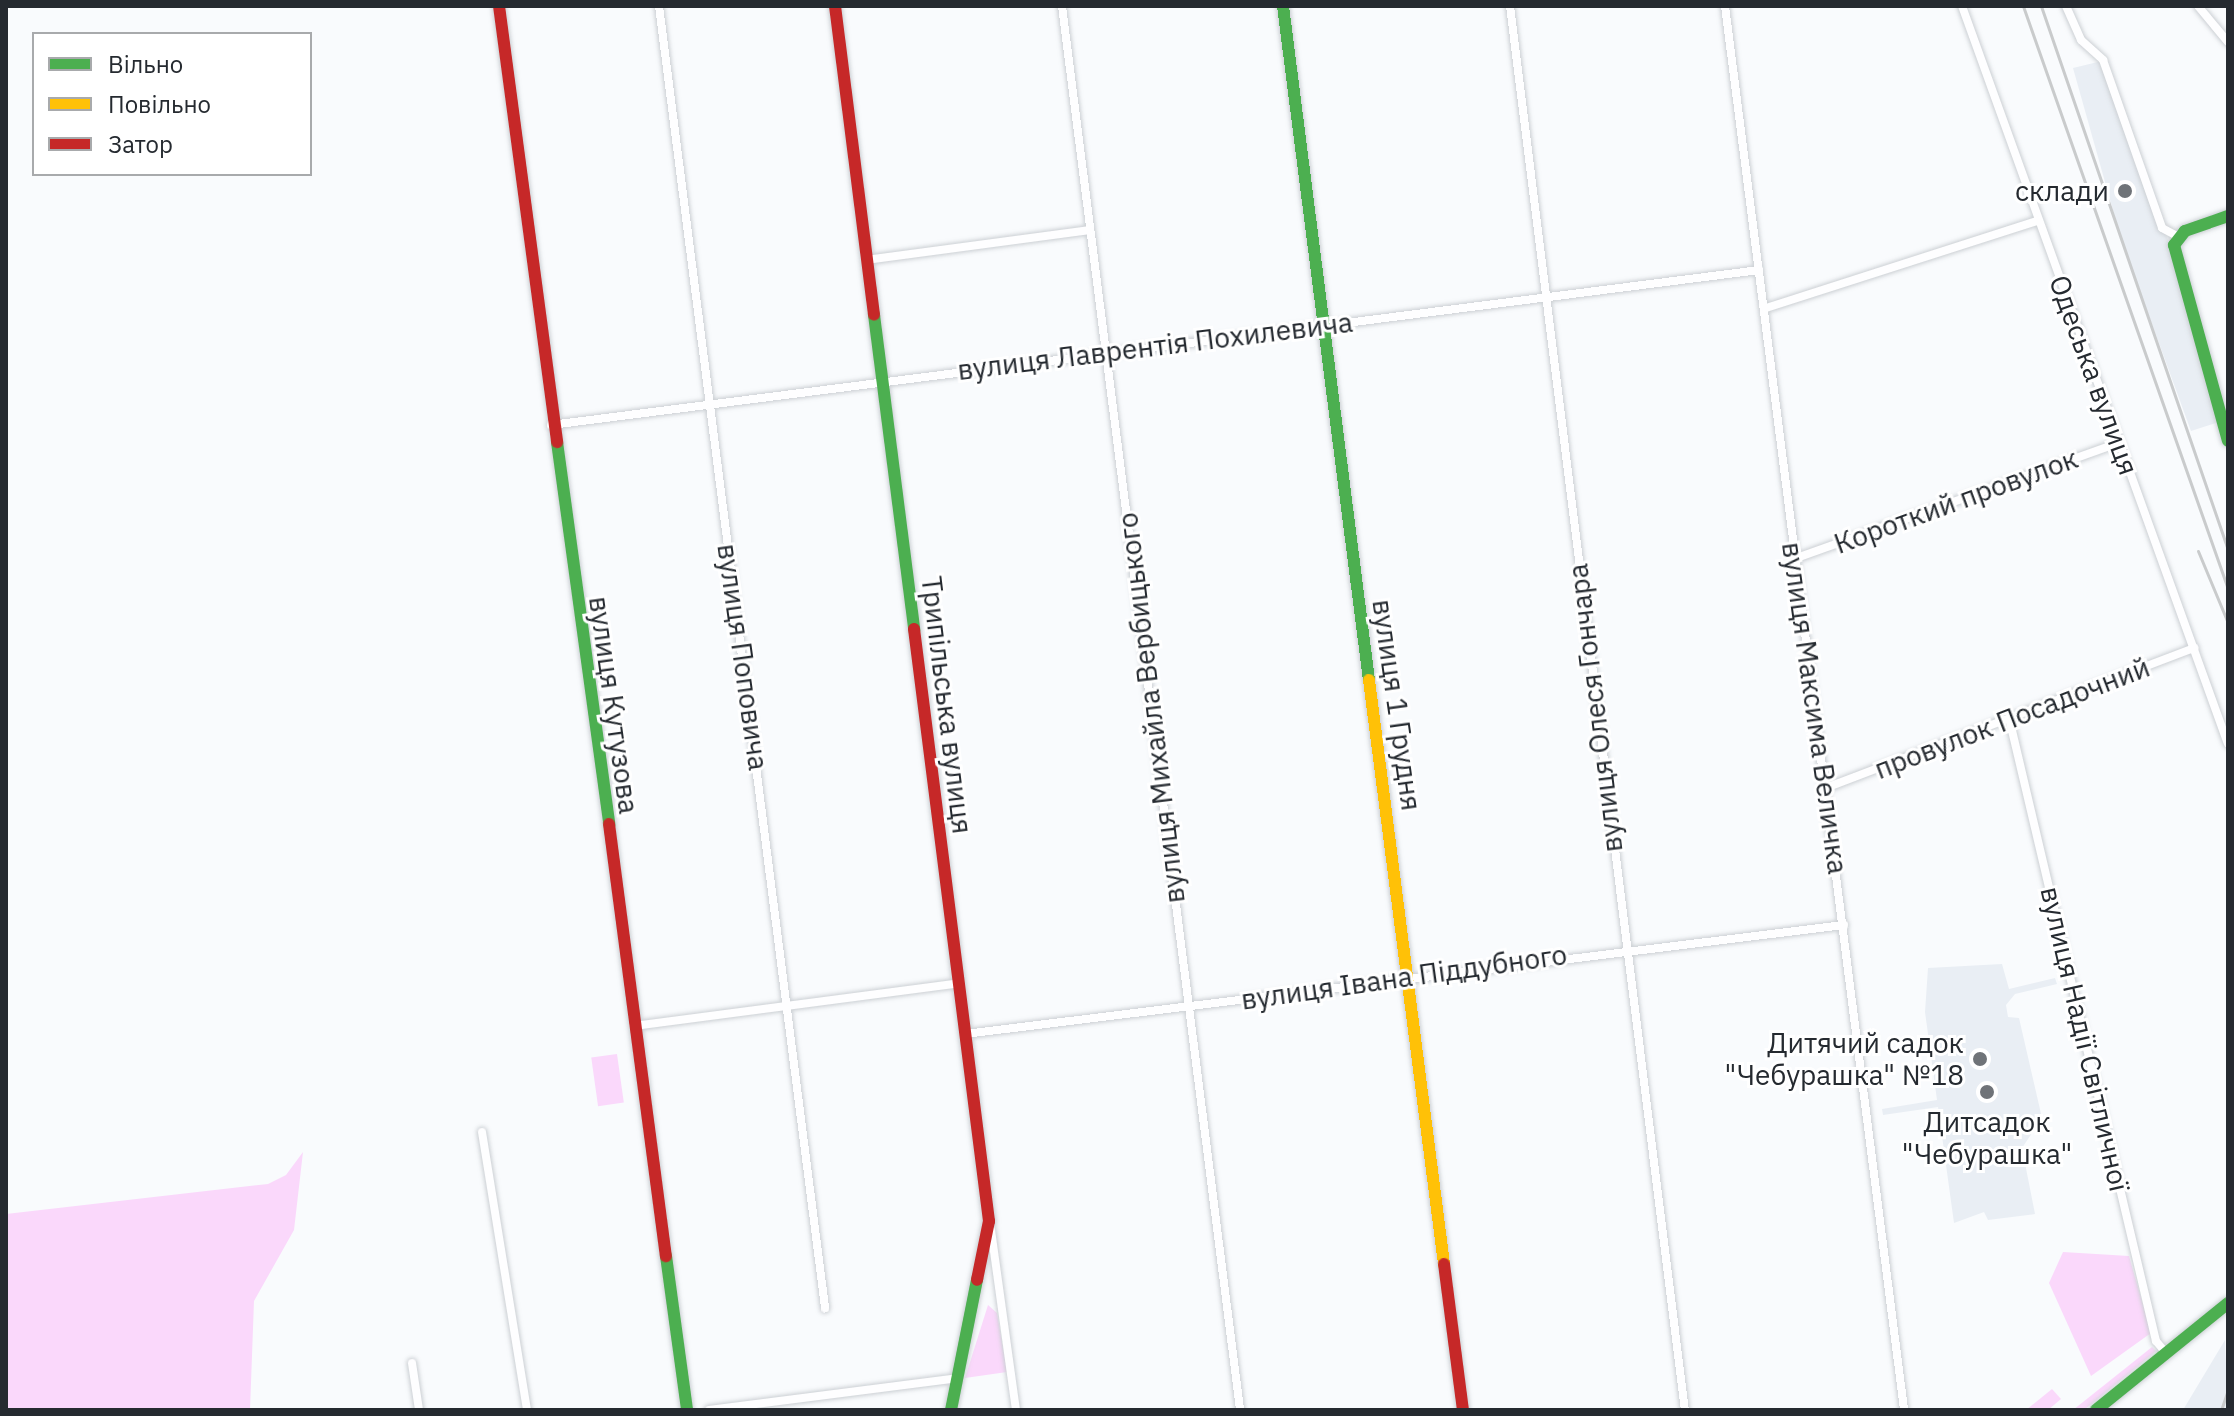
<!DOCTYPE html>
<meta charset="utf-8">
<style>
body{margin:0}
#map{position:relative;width:2234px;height:1416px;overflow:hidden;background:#f9fbfd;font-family:"IBM Plex Sans",sans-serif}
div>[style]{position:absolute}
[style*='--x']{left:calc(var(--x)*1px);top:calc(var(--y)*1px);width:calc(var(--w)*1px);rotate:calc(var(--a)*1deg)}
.built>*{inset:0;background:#e9eef4}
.green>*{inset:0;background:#fad8fb;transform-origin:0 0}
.roads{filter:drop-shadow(0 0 2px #ccd0d4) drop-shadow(0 0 2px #ccd0d4)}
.street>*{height:8px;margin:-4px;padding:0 4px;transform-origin:4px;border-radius:4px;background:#fefeff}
.fast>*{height:12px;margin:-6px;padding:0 6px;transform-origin:6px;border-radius:6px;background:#4caf50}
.slow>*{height:12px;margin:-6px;padding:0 6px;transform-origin:6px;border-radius:6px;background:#ffc107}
.jam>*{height:12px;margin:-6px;padding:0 6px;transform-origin:6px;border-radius:6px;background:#c62828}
.rail>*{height:3px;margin:-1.5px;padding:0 1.5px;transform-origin:1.5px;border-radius:1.5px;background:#c9cbcc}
.dots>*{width:22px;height:22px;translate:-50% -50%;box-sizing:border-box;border:4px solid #fff;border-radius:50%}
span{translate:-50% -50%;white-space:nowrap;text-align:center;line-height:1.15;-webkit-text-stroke:6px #fff;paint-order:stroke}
.poi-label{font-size:28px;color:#252a30}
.right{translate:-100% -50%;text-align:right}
.street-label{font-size:28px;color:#252a30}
.frame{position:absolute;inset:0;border:8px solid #252a30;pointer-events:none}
.legend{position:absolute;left:32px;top:32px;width:280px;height:144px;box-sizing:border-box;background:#fff;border:2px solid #a8aaac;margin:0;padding:10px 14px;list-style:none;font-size:24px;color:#252a30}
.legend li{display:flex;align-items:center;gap:16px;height:40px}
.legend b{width:40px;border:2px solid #a8aaac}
</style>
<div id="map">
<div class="built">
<div style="clip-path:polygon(2102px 61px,2175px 259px,2222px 421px,2191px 431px,2121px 239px,2073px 68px)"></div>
<div style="clip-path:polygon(2002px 964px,2009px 989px,2055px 978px,2057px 984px,2015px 994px,2006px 1005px,2008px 1017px,2019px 1018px,2042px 1118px,2022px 1148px,2035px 1214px,1988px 1220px,1984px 1212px,1954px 1223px,1938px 1107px,1883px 1115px,1882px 1109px,1937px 1100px,1925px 1012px,1928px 968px)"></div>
<div style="clip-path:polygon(2225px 1340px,2228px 1410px,2183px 1410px)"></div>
</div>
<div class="green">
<div style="left:617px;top:1054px;width:49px;height:26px;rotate:82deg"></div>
<div style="clip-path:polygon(303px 1152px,294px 1230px,254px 1301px,250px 1410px,6px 1410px,6px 1214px,268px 1184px,286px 1175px)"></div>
<div style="clip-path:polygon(2063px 1252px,2129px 1256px,2151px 1333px,2091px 1376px,2049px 1283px)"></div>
<div style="clip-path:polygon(988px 1305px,997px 1313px,1007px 1372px,965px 1378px)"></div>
<div style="clip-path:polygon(2152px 1347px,2156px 1351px,2084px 1410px,2073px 1410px)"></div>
<div style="clip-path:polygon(2052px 1389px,2061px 1399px,2048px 1410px,2026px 1410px)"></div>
</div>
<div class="roads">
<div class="street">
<div style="--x:659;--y:6;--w:1313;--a:82.73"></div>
<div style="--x:1062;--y:6;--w:1415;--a:82.77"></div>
<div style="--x:1510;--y:6;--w:1415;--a:82.9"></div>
<div style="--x:1725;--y:6;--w:1415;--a:82.73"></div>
<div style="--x:1962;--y:6;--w:784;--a:70.18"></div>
<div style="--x:2066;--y:6;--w:37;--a:66"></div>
<div style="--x:2081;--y:40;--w:30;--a:42"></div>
<div style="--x:2103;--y:60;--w:178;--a:70.6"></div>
<div style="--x:2162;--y:228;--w:17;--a:28"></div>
<div style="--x:2198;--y:6;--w:47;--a:50.2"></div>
<div style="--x:866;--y:260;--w:226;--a:-7.6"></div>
<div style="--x:1766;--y:308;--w:285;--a:-17.8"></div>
<div style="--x:551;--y:425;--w:1218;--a:-7.31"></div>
<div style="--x:1794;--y:559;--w:344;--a:-19.7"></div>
<div style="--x:2010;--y:722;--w:636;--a:76.73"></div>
<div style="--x:2156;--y:1341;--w:16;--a:50"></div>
<div style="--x:1828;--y:787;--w:392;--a:-20.8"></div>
<div style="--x:634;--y:1026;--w:328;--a:-7.5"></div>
<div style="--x:965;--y:1034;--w:886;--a:-7.07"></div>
<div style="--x:482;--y:1132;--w:282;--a:80.8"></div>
<div style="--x:991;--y:1230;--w:182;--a:82.1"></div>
<div style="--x:412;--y:1363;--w:48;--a:81.5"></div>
<div style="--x:709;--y:1410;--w:252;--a:-7.3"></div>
</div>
<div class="fast">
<div style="--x:1283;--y:6;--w:679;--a:82.73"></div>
<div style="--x:2228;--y:216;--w:46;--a:160.8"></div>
<div style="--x:2185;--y:231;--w:18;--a:128"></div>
<div style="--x:2174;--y:245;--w:203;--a:74.6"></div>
<div style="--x:874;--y:315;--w:317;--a:82.7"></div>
<div style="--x:557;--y:442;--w:386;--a:82.2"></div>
<div style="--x:666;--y:1256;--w:155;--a:82.2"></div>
<div style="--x:951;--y:1410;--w:133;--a:-78.7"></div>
<div style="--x:2096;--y:1410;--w:170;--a:-39"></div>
</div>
<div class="slow">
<div style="--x:1369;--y:680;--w:589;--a:82.68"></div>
</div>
<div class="jam">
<div style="--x:499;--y:6;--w:440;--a:82.4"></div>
<div style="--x:835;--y:6;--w:311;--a:82.8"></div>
<div style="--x:914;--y:629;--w:597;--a:82.78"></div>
<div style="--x:989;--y:1221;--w:60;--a:101.5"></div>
<div style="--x:609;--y:824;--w:436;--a:82.5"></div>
<div style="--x:1444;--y:1264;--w:147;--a:82.6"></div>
</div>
</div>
<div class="rail">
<div style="--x:2023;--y:6;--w:618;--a:70.63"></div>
<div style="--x:2041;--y:6;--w:575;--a:71.03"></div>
<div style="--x:2198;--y:551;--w:78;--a:67.4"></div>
<div style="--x:2221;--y:1410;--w:21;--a:-71"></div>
</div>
<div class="dots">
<div style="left:2125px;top:191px;background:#6f7378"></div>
<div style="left:1980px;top:1059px;background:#6f7378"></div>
<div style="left:1987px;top:1092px;background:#6f7378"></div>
</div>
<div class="poi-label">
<span class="right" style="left:2109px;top:191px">склади</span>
<span class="right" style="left:1964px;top:1059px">Дитячий садок<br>"Чебурашка" №18</span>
<span style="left:1987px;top:1138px">Дитсадок<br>"Чебурашка"</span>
</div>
<div class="street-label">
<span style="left:1155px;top:346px;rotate:-7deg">вулиця Лаврентія Похилевича</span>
<span style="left:2094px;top:375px;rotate:70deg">Одеська вулиця</span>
<span style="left:1956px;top:501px;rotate:-20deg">Короткий провулок</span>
<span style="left:743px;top:657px;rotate:82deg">вулиця Поповича</span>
<span style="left:614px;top:705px;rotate:82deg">вулиця Кутузова</span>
<span style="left:947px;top:705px;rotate:83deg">Трипільська вулиця</span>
<span style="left:1397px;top:705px;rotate:82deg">вулиця 1 Грудня</span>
<span style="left:1151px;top:708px;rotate:-97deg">вулиця Михайла Вербицького</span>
<span style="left:1595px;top:708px;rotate:-97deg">вулиця Олеся Гончара</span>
<span style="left:1815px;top:708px;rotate:82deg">вулиця Максима Величка</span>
<span style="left:2012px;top:718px;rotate:-21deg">провулок Посадочний</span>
<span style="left:1404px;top:977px;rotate:-8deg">вулиця Івана Піддубного</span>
<span style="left:2085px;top:1039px;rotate:77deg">вулиця Надії Світличної</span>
</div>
<div class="frame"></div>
<ul class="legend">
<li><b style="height:10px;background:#4caf50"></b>Вільно</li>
<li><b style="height:10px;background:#ffc107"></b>Повільно</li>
<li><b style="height:10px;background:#c62828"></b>Затор</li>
</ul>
</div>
